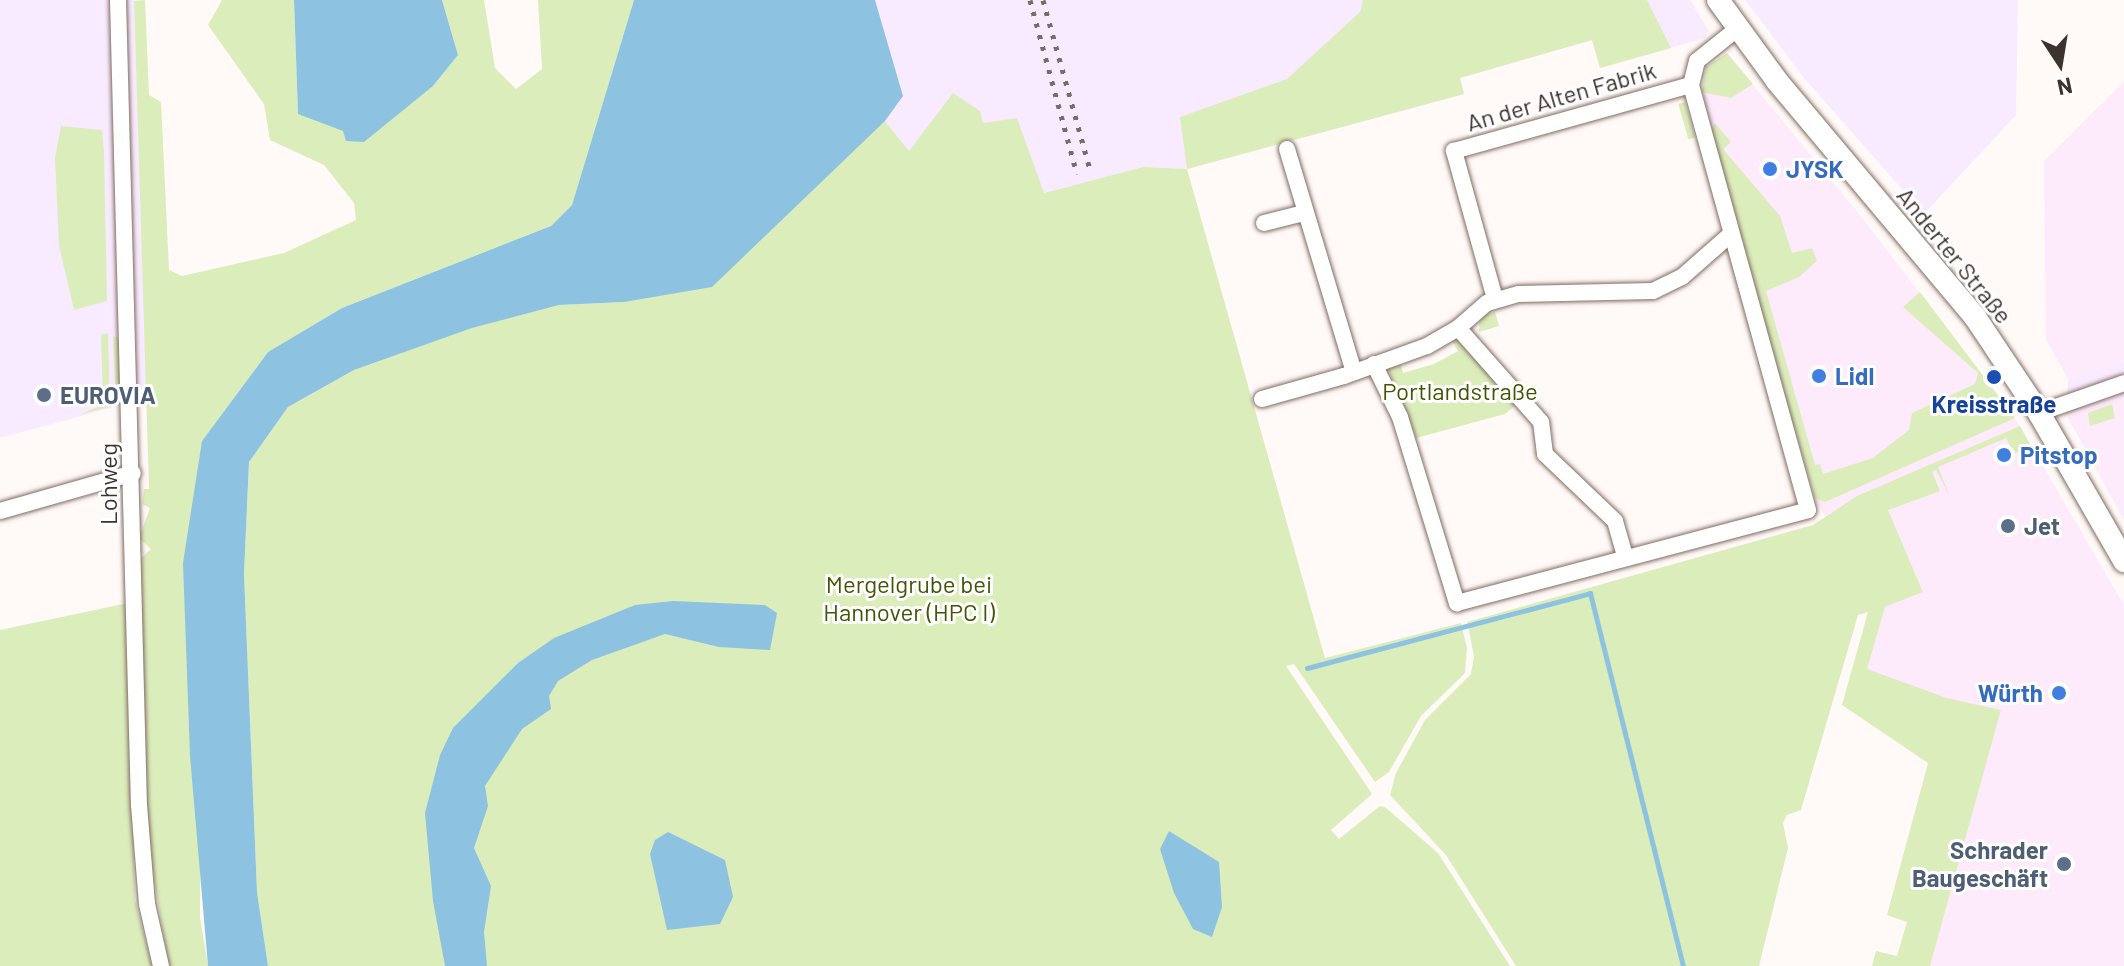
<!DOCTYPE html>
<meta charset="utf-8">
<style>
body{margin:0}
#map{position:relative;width:2124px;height:966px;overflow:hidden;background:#fff9f7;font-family:Barlow,sans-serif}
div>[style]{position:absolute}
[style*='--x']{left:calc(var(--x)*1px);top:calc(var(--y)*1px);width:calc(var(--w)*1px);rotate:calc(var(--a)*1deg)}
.commercial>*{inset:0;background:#fdeafb}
.industrial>*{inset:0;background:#f9ebff}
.green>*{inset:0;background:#dcedbc;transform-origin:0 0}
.water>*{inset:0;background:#8dc3e0}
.stream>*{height:5px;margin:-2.5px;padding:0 2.5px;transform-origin:2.5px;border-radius:2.5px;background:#8dc3e0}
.roads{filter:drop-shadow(0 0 2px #816c61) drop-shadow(0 0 2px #816c61)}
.street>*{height:16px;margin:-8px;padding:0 8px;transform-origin:8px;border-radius:8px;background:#fff}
.secondary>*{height:22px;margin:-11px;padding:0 11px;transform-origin:11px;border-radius:11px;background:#fff}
.rail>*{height:5px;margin-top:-2.5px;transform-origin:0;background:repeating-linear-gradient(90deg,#766d69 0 4px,transparent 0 12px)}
.dots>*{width:22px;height:22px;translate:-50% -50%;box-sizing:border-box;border:4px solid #fff;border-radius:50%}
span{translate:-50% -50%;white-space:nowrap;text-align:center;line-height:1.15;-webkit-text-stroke:6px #fff;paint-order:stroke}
.street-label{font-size:24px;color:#3c322e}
.shop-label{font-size:24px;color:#366cbe;font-weight:700}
.left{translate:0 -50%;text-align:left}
.right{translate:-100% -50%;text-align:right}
.park-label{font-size:24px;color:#435504}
.service-label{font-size:24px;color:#4e5e75;font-weight:700}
.transit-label{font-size:24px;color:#164399;font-weight:700}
.north{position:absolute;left:2020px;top:24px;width:80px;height:80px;-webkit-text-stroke:6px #fff;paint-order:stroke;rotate:168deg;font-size:22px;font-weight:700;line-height:32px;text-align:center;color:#3c322e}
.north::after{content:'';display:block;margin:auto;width:28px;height:36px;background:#3c322e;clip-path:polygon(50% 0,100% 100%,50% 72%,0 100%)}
</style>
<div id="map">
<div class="commercial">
<div style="clip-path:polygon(1727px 53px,1863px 219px,2015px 418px,2124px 605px,2124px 966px,1930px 966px,2001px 710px,1947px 698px,1866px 670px,1885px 607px,1923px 592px,1878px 487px,1825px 516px,1815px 498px,1708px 135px,1702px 74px)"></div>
<div style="clip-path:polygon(2124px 82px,2124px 360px,2068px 379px,2046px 339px,2044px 161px)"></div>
<div style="clip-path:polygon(2124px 397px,2124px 520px,2067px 416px)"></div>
</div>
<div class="industrial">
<div style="clip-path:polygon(0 0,138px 0,134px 1px,143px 269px,166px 393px,0 438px)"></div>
<div style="clip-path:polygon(875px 0,1690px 0,1709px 31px,1705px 38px,1600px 68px,1592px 40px,1460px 78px,1464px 94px,1187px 169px,1143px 167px,1043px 193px,942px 129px,909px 151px,885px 121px,903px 96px)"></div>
<div style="clip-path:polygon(1745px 0,2018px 0,2016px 115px,1924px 214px,1804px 78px)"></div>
<div style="clip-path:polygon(2124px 360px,2124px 397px,2067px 415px,2068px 379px)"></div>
</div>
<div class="green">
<div style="clip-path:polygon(145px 0,149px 95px,161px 102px,169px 270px,182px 276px,284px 253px,356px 220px,354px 203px,324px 165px,270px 140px,264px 104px,208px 25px,222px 0,294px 0,298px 114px,404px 108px,433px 86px,458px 55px,442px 0,484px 0,495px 68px,516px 89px,542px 69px,538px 0,634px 0,572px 205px,551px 226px,342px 308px,268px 352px,202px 441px,200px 917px,208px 966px,169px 966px,149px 850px,138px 561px,151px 549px,141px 540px,136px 546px,150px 508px,142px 504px,144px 489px,149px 489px,134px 1px)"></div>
<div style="clip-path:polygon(1363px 0,1647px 0,1671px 48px,1600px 68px,1592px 40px,1460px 78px,1464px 94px,1187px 169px,1325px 658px,1461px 623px,1467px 648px,1465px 673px,1421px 716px,1389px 772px,1375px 782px,1294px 664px,1286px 666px,1372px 794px,1331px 830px,1339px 839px,1380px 806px,1385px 807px,1438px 853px,1510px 966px,268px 966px,257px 892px,244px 574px,249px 462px,288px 407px,354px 370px,471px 328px,559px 305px,624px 302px,803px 197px,885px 121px,909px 151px,953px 93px,980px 111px,983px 123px,1017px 118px,1044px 193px,1143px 167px,1187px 169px,1180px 117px,1287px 79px,1360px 12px)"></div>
<div style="clip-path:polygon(1727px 53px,1753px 84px,1731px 98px,1702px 92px,1706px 67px)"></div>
<div style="left:1685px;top:102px;width:37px;height:7px;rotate:74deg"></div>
<div style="clip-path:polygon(1715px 123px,1731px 142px,1723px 149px,1780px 216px,1792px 253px,1812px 248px,1817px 261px,1799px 277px,1766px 291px,1815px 465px,1820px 464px,1823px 474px,1873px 458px,1909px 430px,1912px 413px,1975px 384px,1978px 373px,1903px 307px,1920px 292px,2015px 418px,1825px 502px,1815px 498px,1708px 135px)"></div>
<div style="clip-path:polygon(61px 126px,102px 130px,104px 151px,107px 301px,74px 310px,59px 246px,55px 158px)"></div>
<div style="clip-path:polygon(1495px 312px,1499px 326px,1479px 332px,1480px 316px)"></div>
<div style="clip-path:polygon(108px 333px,110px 407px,78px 415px,103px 405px,101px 335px)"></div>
<div style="clip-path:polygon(113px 337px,120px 337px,121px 384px,115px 384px)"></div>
<div style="clip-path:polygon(1458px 340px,1517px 404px,1505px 414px,1416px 438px,1388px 369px,1400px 361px,1403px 373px,1434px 364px,1458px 351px,1452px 341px)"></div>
<div style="clip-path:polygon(2112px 404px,2115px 418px,2090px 426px,2088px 413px)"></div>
<div style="clip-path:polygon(2020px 426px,2031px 446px,2014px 454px,2006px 438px,1938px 467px,1949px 495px,1936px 470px,1932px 472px,1940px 491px,1888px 510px,1923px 592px,1885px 607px,1867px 669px,1947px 698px,2001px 710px,1930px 966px,1872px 966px,1876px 951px,1897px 956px,1907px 922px,1887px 915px,1928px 763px,1842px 705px,1868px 612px,1858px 615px,1801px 810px,1787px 815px,1783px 823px,1788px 848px,1759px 966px,1516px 966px,1446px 855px,1390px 795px,1396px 773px,1425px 720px,1471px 674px,1474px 656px,1467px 622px,1813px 525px,1857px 496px)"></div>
<div style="clip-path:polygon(128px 603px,135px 900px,152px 966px,0 966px,0 630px)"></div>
</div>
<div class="water">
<div style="clip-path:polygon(294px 0,442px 0,458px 55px,433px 86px,364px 142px,346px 141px,343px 131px,298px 114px)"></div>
<div style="clip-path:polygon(634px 0,875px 0,903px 96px,885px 121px,712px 287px,624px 302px,559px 305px,472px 328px,354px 370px,288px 407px,249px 462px,244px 574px,257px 892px,268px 966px,208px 966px,190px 756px,183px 563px,202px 441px,268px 352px,342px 308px,551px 226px,572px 205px)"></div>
<div style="clip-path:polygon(673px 601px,765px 605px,777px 613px,770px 650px,719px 647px,665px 634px,592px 660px,558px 681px,549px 696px,551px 709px,522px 729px,485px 786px,488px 806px,474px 848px,491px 886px,484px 932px,487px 966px,445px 966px,433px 901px,425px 813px,440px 755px,453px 728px,518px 663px,554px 638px,635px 605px)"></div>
<div style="clip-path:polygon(1169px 831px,1219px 862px,1222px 907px,1212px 937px,1193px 929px,1174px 893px,1160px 849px)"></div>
<div style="clip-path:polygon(668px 832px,725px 860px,733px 897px,720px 924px,667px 930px,650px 854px,655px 840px)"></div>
</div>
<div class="stream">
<div style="--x:1307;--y:668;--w:293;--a:-14.8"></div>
<div style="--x:1590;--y:593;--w:384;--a:76"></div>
</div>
<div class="roads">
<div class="street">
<div style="--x:118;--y:0;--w:805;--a:88.51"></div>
<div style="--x:139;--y:805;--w:99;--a:85.4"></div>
<div style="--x:147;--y:904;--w:64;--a:77.3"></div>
<div style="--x:1287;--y:149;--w:233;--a:73.3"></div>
<div style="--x:1264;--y:223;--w:41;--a:-14"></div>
<div style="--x:1495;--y:299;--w:154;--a:-105.5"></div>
<div style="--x:1454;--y:151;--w:246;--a:-15.6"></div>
<div style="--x:1374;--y:364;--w:59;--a:63.9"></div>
<div style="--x:1400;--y:417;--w:195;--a:73"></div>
<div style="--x:1457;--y:603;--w:363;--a:-14.8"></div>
<div style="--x:1808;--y:510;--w:441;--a:-105.4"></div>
<div style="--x:1691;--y:85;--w:25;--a:-76"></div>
<div style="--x:1697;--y:61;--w:51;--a:-38.7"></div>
<div style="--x:1262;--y:399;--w:85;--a:-15.7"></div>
<div style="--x:1344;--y:376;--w:88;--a:-19.9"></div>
<div style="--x:1427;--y:346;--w:36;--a:-30"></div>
<div style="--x:2039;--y:413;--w:90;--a:-19.4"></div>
<div style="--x:0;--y:511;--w:138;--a:-15.9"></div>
<div style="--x:1625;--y:556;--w:36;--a:-106"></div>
<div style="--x:1615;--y:521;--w:97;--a:-136.3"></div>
<div style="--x:1545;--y:454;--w:32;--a:-97"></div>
<div style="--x:1541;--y:422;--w:125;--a:-131.4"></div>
<div style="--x:1458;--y:328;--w:38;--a:-41"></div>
<div style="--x:1487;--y:303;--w:32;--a:-16"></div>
<div style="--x:1518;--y:294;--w:135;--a:-1.3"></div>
<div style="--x:1653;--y:291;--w:32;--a:-26"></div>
<div style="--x:1682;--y:277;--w:65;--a:-41.3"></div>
</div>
<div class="secondary">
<div style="--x:1718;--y:0;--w:100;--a:53.9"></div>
<div style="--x:1777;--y:81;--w:308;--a:50"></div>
<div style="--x:1975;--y:317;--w:115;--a:56.3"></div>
<div style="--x:2039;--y:413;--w:171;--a:60.1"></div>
</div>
</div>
<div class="rail">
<div style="--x:1030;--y:0;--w:180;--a:74.9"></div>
<div style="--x:1043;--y:0;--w:176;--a:74.5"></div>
</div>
<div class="dots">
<div style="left:1770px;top:169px;background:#3f7fe0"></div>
<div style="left:1819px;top:376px;background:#3f7fe0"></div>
<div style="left:1994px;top:377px;background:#1a4fb4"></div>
<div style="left:44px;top:395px;background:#5c6f8a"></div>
<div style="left:2004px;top:455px;background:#3f7fe0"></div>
<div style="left:2008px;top:526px;background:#5c6f8a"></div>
<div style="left:2059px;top:693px;background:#3f7fe0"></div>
<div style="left:2064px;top:864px;background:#5c6f8a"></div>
</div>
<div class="street-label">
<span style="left:1561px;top:96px;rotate:-16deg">An der Alten Fabrik</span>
<span style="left:1955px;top:255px;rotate:51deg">Anderter Straße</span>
<span style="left:108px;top:484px;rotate:-90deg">Lohweg</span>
</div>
<div class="shop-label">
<span class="left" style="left:1786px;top:169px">JYSK</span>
<span class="left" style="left:1835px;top:376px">Lidl</span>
<span class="left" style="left:2020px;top:455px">Pitstop</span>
<span class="right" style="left:2043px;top:693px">Würth</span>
</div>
<div class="park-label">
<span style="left:1460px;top:391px">Portlandstraße</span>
<span style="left:909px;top:598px">Mergelgrube bei<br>Hannover (HPC I)</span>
</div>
<div class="service-label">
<span class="left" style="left:60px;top:395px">EUROVIA</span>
<span class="left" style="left:2024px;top:526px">Jet</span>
<span class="right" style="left:2048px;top:864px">Schrader<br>Baugeschäft</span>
</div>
<div class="transit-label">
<span style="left:1994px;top:404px">Kreisstraße</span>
</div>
<div class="north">N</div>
</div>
